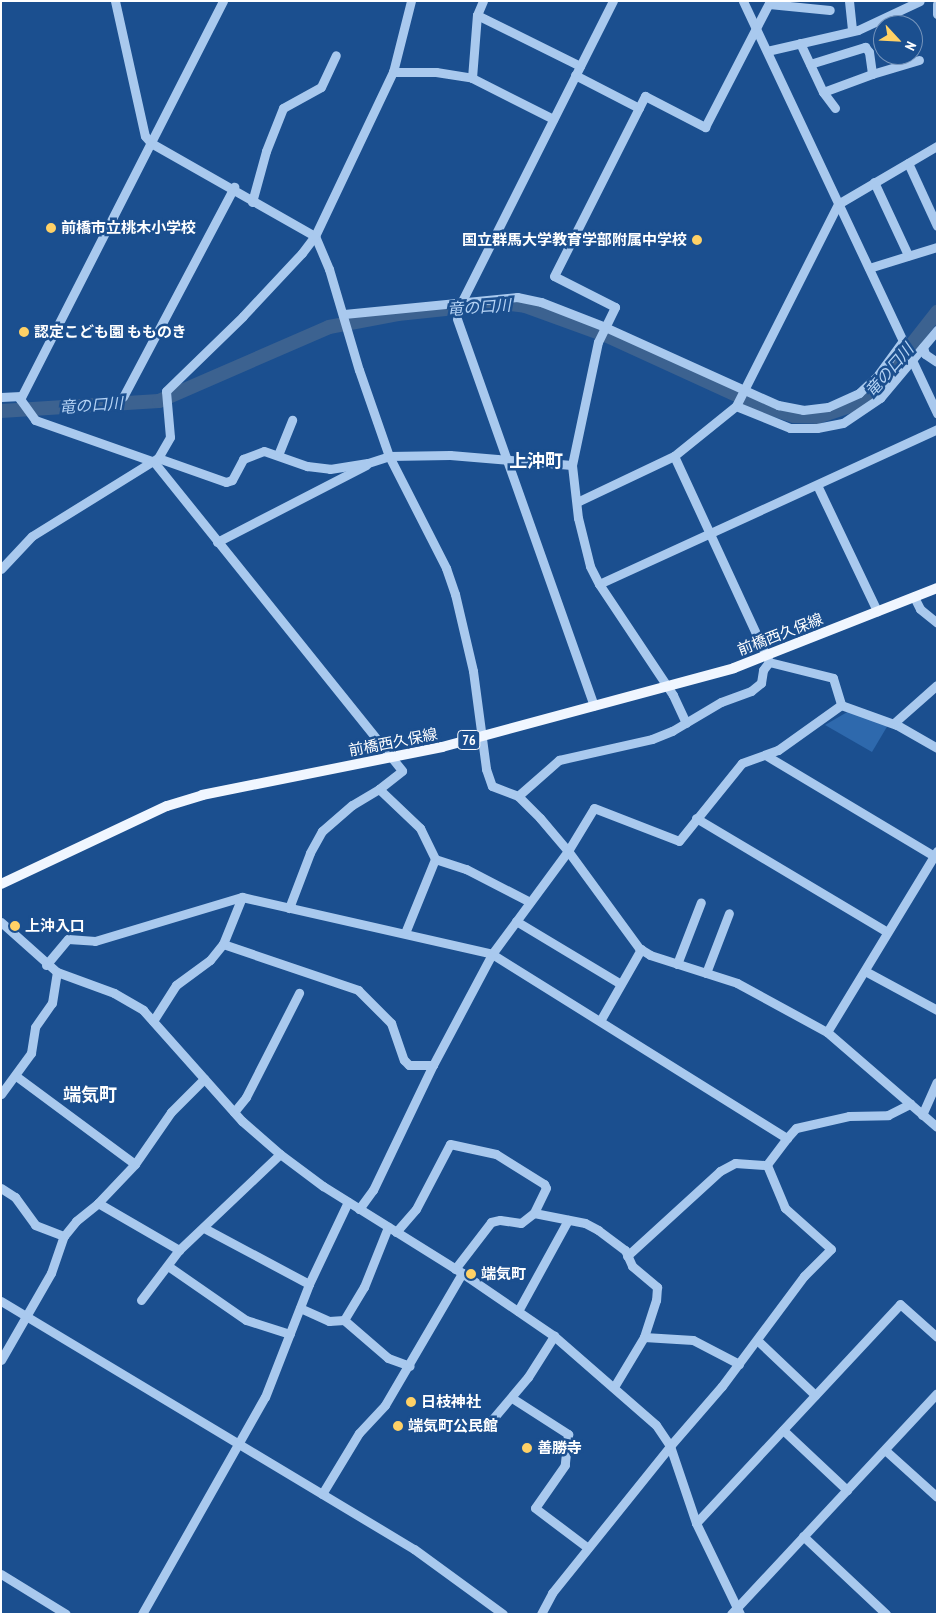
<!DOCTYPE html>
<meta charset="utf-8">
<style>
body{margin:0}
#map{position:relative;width:938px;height:1615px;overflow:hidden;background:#1b4f8f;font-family:"PT Sans Narrow","Noto Sans JP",sans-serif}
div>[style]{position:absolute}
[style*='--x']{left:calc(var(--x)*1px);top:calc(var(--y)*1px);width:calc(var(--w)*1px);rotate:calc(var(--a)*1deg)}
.green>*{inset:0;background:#2e69ad}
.river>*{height:14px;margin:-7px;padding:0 7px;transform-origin:7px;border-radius:7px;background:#3c6290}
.minor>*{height:9px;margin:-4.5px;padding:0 4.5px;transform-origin:4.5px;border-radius:4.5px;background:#a9c9ee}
.major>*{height:10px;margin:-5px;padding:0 5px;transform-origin:5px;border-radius:5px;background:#f0f6ff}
.dots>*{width:14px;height:14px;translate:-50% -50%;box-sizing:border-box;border:2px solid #1b4f8f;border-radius:50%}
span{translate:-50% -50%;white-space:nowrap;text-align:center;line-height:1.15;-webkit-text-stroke:5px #1b4f8f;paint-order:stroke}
.shield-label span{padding:1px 4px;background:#1b4f8f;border:1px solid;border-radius:4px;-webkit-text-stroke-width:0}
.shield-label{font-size:14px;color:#fff;font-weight:700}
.poi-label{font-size:15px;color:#fff;font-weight:700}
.left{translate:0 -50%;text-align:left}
.right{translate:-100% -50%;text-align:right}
.street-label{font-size:15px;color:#fff}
.water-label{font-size:16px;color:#b5d3f5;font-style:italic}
.quarter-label{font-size:18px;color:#fff;font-weight:700}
.frame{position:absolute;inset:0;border:2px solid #fff;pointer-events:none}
.north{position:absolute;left:873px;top:15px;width:50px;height:50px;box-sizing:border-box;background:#1b4f8f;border:1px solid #7695bc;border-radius:50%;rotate:115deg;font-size:14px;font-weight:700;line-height:20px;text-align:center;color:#fff}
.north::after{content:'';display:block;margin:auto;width:18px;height:22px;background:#ffd166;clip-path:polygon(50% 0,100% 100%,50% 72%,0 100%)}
</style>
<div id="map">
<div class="green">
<div style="clip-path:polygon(849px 711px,888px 725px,872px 752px,825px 725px)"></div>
</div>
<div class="river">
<div style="--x:1;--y:411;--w:158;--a:-3.6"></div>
<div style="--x:159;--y:401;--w:185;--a:-23.5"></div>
<div style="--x:329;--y:327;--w:70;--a:-10.7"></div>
<div style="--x:398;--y:314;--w:105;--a:-6"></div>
<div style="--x:502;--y:303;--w:23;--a:7"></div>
<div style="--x:525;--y:306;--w:85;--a:19.9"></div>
<div style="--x:605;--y:335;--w:164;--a:24.5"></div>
<div style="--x:754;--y:403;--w:42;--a:18"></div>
<div style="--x:794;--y:416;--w:23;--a:2"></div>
<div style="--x:817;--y:417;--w:44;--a:-18.4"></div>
<div style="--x:859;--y:403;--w:28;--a:-41"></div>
<div style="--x:880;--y:385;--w:93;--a:-52"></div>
</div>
<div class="minor">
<div style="--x:115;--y:1;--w:138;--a:77.5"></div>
<div style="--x:145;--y:136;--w:9;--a:49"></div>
<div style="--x:151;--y:143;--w:189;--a:29.6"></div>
<div style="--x:315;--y:236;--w:36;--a:67"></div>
<div style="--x:329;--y:269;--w:105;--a:73.5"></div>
<div style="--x:359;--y:370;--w:91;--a:70.8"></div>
<div style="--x:389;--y:456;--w:126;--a:63"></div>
<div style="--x:446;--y:568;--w:28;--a:71"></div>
<div style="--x:455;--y:594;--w:79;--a:76.8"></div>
<div style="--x:473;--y:671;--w:99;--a:82.4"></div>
<div style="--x:486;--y:769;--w:18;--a:71"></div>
<div style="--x:492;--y:786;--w:28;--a:21"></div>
<div style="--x:518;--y:796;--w:31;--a:45"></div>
<div style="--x:540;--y:818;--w:43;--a:49.7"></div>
<div style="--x:568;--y:851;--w:120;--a:53.8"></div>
<div style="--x:639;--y:948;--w:13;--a:32"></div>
<div style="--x:650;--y:955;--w:91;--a:17.8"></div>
<div style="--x:737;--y:983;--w:102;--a:28.6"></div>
<div style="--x:827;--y:1032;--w:145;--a:40.8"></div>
<div style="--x:223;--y:1;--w:447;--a:117"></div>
<div style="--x:20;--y:399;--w:26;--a:54"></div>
<div style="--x:35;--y:420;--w:126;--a:19.4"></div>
<div style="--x:154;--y:462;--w:396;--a:51.2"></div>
<div style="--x:402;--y:771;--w:29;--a:142"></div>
<div style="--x:379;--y:789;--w:31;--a:149"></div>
<div style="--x:352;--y:805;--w:40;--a:139"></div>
<div style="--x:322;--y:831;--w:25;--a:119"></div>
<div style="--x:310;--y:853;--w:59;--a:110.9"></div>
<div style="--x:743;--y:1;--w:456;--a:64.8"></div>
<div style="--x:849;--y:1;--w:30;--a:84"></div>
<div style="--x:769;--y:4;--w:61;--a:5.6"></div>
<div style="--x:937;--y:4;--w:10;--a:90"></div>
<div style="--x:477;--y:15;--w:115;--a:26.3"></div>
<div style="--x:800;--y:43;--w:54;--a:64.9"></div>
<div style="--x:823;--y:92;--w:20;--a:53"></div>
<div style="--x:767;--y:51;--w:93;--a:-13"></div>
<div style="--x:858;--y:30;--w:68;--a:-25.1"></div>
<div style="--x:810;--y:64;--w:58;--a:-17.2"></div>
<div style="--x:865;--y:47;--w:6;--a:51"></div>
<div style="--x:869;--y:52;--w:22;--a:82"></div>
<div style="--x:872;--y:74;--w:52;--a:159.8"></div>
<div style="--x:393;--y:72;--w:43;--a:0"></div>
<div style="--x:436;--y:72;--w:36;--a:9"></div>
<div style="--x:472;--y:78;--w:63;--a:-85.5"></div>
<div style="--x:477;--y:15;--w:15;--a:-67"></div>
<div style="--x:872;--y:74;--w:49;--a:-16.6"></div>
<div style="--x:575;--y:75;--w:72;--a:27.3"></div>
<div style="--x:472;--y:78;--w:91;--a:26.8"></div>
<div style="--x:908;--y:163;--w:69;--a:65.3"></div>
<div style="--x:874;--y:182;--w:81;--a:65"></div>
<div style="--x:252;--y:202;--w:53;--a:-74.6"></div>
<div style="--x:266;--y:151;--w:46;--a:-68.4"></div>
<div style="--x:283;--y:108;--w:43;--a:-28.9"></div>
<div style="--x:321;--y:87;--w:35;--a:-65"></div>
<div style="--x:869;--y:268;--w:71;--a:-17.2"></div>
<div style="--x:462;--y:301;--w:336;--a:-63.3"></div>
<div style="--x:344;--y:314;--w:174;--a:-5.6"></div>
<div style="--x:517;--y:297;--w:25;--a:12"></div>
<div style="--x:541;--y:302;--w:69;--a:21.3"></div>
<div style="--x:605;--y:327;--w:190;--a:24.3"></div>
<div style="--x:778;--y:405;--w:25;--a:11"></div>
<div style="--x:803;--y:410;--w:25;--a:-7"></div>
<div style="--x:828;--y:407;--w:34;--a:-24"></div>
<div style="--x:859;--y:393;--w:26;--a:-43"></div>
<div style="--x:878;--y:375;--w:41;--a:-54"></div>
<div style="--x:457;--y:319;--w:410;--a:70.5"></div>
<div style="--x:923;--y:347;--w:7;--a:74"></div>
<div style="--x:925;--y:354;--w:14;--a:34"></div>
<div style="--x:1;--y:397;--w:20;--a:-3"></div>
<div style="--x:123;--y:397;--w:238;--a:-62.1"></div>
<div style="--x:736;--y:406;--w:58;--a:22.2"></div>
<div style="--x:790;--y:428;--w:27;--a:0"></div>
<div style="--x:817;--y:428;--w:26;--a:-11"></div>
<div style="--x:843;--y:423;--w:45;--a:-34"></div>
<div style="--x:880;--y:398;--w:89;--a:-50"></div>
<div style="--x:278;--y:455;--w:38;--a:-68"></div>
<div style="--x:674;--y:456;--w:227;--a:65.2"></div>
<div style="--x:158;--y:458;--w:72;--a:19.4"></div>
<div style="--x:226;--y:482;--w:6;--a:-18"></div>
<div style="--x:232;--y:480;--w:24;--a:-62"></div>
<div style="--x:243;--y:459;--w:22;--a:-21"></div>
<div style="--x:264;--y:451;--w:46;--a:19.2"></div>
<div style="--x:307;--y:466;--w:23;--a:7"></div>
<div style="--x:330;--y:469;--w:38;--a:-9"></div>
<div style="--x:368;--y:463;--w:22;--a:-18"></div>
<div style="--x:389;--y:456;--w:61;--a:-0.9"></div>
<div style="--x:450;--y:455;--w:122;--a:4.7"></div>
<div style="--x:817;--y:485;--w:140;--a:64.5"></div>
<div style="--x:577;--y:502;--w:107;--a:-25.4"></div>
<div style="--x:674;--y:456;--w:80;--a:-38.9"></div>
<div style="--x:736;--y:406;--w:226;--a:-63.2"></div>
<div style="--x:838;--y:204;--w:115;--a:-30.4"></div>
<div style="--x:217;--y:542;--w:168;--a:-27.3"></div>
<div style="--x:1;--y:569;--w:45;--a:-46.8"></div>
<div style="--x:32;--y:536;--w:148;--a:-31.8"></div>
<div style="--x:158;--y:458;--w:24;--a:-60"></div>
<div style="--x:170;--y:437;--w:46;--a:-95"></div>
<div style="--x:166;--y:391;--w:107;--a:-44.2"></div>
<div style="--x:243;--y:316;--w:86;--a:-46.9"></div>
<div style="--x:302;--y:253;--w:21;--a:-53"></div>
<div style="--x:315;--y:236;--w:182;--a:-64.6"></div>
<div style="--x:393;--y:72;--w:73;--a:-75.8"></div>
<div style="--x:599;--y:584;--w:372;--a:-24.6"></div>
<div style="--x:914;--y:597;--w:13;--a:63"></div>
<div style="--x:920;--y:609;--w:22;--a:39"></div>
<div style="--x:769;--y:662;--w:66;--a:14"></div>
<div style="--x:833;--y:678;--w:28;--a:73"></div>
<div style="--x:686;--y:723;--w:31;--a:-115"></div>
<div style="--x:673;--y:695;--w:133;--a:-123.7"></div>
<div style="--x:599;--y:584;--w:20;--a:-117"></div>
<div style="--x:590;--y:566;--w:49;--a:-104"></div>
<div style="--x:578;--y:518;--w:53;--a:-96.5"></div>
<div style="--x:572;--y:465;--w:126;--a:-78.1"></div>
<div style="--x:598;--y:342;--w:39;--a:-64"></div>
<div style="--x:615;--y:307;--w:68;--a:-153.1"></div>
<div style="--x:554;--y:276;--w:202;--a:-63.2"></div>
<div style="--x:645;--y:96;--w:68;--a:27.3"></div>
<div style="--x:705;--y:127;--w:142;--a:-62.7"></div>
<div style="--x:894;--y:723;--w:57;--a:-41.5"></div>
<div style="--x:767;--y:756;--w:195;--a:30.9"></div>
<div style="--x:379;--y:789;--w:57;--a:43.6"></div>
<div style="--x:420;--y:828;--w:34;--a:64"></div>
<div style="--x:518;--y:796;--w:55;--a:-41.3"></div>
<div style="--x:559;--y:760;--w:95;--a:-12.7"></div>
<div style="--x:652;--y:739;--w:22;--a:-22"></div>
<div style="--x:672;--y:731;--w:57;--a:-30.6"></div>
<div style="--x:721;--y:702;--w:32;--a:-20"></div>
<div style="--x:751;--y:691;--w:13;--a:-39"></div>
<div style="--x:761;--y:683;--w:13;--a:-81"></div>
<div style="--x:763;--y:670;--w:10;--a:-53"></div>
<div style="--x:696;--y:818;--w:222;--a:30.8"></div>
<div style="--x:516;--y:921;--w:122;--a:31"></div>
<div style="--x:1;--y:922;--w:75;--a:41.8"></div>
<div style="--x:57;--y:972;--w:61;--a:20.2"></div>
<div style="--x:114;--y:993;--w:34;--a:30"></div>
<div style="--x:143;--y:1010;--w:149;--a:48.3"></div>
<div style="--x:242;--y:1121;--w:50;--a:41"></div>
<div style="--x:280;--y:1154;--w:54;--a:36.7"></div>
<div style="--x:323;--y:1186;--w:164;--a:32"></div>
<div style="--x:462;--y:1273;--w:112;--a:34.4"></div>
<div style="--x:554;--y:1336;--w:135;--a:41.1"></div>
<div style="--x:656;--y:1425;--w:25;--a:56"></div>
<div style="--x:670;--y:1446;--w:81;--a:71.3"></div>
<div style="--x:696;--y:1523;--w:101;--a:64.2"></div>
<div style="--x:405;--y:933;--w:80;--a:-67.9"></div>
<div style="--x:435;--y:859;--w:33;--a:18"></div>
<div style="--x:466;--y:869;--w:72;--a:27.3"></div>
<div style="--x:223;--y:944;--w:143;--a:18.8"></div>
<div style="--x:358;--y:990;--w:47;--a:45"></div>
<div style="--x:391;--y:1023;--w:39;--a:71"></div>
<div style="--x:404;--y:1060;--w:7;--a:45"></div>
<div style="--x:409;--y:1065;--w:24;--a:0"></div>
<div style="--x:677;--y:964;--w:66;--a:-68.8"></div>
<div style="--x:46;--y:965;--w:34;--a:-50"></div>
<div style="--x:68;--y:939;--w:27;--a:4"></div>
<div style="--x:95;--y:941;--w:153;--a:-16.7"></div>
<div style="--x:242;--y:897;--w:256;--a:12.8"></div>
<div style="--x:492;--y:954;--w:348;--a:32"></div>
<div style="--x:787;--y:1138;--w:34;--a:127"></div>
<div style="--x:865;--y:971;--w:82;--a:28.4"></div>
<div style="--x:706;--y:973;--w:64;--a:-69"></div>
<div style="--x:153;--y:1021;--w:43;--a:-57.4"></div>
<div style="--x:176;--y:985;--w:42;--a:-36.3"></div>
<div style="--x:210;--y:960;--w:21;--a:-51"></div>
<div style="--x:223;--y:944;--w:51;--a:-68"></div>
<div style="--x:600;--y:1021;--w:83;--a:-60.3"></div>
<div style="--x:827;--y:1032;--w:212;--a:-58.7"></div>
<div style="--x:16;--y:1076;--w:148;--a:36.5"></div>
<div style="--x:1;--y:1094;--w:51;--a:-53.8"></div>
<div style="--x:31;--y:1053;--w:26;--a:-81"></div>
<div style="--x:35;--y:1027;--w:29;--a:-55"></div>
<div style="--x:52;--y:1003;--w:31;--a:-81"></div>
<div style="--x:234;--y:1112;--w:19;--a:-51"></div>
<div style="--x:246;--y:1097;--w:117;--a:-63"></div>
<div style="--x:922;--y:1115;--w:36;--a:-66"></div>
<div style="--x:787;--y:1138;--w:13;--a:-48"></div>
<div style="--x:796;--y:1128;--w:54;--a:-12.8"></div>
<div style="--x:849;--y:1116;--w:39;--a:-1"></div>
<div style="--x:888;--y:1115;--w:25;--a:-27"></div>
<div style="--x:1;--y:1188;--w:17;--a:33"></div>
<div style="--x:15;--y:1197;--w:34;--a:54"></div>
<div style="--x:35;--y:1225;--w:31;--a:21"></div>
<div style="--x:98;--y:1203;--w:94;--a:30.1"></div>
<div style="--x:179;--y:1250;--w:139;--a:-43.5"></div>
<div style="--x:359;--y:1209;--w:24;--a:-54"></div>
<div style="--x:373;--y:1190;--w:139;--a:-64.4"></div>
<div style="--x:433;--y:1065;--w:126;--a:-62"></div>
<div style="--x:492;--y:954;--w:128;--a:-53.6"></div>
<div style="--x:568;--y:851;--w:50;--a:-58.8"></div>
<div style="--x:594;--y:808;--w:91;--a:21.2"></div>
<div style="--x:679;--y:841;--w:100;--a:-51.1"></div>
<div style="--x:742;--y:763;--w:38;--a:-20"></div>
<div style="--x:778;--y:750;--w:77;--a:-35.5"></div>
<div style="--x:841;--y:705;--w:59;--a:19.7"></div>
<div style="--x:897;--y:725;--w:46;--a:29.9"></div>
<div style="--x:204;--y:1228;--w:119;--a:28.1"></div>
<div style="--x:396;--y:1232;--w:30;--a:-49"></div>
<div style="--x:416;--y:1209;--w:73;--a:-62.4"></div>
<div style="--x:450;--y:1144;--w:47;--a:12.3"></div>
<div style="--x:496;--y:1154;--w:57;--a:32"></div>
<div style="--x:544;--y:1184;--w:4;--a:63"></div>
<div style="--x:546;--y:1188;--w:28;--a:116"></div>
<div style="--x:534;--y:1213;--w:52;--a:11.1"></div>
<div style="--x:585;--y:1223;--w:15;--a:28"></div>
<div style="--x:598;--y:1230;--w:34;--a:37"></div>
<div style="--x:625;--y:1250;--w:17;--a:66"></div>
<div style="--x:632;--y:1266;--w:33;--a:40"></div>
<div style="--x:657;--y:1287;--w:13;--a:94"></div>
<div style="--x:656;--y:1300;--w:39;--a:108"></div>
<div style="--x:644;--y:1337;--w:49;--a:3.5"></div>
<div style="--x:693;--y:1340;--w:52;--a:27.6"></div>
<div style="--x:627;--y:1256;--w:126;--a:-42.4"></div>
<div style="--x:720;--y:1171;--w:17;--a:-28"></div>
<div style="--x:735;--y:1163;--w:32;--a:4"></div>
<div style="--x:168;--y:1266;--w:95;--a:34.7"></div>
<div style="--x:246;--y:1320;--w:46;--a:17.7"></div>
<div style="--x:455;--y:1269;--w:59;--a:-52.5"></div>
<div style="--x:491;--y:1222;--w:9;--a:-13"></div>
<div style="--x:500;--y:1220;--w:21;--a:8"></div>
<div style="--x:521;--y:1223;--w:16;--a:-38"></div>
<div style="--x:141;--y:1300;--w:63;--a:-52.8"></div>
<div style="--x:1;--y:1301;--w:482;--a:31"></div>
<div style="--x:414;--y:1549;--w:110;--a:36.1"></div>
<div style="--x:300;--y:1308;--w:32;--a:24"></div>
<div style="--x:329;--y:1321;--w:15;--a:-4"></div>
<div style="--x:344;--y:1320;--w:58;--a:40.8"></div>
<div style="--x:388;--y:1358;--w:23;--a:20"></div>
<div style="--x:518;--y:1311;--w:104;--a:-61.2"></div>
<div style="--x:344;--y:1320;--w:39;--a:-59"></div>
<div style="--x:364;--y:1287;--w:65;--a:-68.2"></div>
<div style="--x:757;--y:1340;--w:80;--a:43.5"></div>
<div style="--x:1;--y:1360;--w:100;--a:-60.1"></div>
<div style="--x:51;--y:1273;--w:39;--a:-71"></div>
<div style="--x:64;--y:1236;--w:19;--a:-51"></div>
<div style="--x:76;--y:1221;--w:28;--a:-39"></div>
<div style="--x:98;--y:1203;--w:54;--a:-46.5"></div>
<div style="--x:135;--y:1164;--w:63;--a:-55.3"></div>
<div style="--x:171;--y:1112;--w:47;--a:-45"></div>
<div style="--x:614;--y:1387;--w:58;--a:-59"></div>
<div style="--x:512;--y:1398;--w:67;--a:32.7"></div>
<div style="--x:568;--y:1434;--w:31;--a:96"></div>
<div style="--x:565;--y:1465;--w:52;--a:124.9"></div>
<div style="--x:535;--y:1508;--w:66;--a:37"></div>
<div style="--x:485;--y:1428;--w:67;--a:-49.9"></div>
<div style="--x:528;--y:1377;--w:49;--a:-57.6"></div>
<div style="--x:783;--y:1430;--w:88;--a:43.2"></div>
<div style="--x:885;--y:1450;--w:70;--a:42.1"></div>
<div style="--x:322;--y:1494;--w:71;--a:-58.8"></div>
<div style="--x:359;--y:1433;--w:38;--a:-47"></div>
<div style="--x:385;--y:1405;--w:153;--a:-59.7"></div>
<div style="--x:696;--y:1523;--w:299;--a:-47"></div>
<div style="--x:900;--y:1304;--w:50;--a:41.7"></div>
<div style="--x:803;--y:1536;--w:114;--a:43.2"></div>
<div style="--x:1;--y:1574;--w:76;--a:31.6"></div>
<div style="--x:142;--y:1614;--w:249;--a:-60.5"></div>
<div style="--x:265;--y:1397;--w:121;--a:-68.7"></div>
<div style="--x:309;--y:1284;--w:91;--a:-64.6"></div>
<div style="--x:541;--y:1614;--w:24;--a:-62"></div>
<div style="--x:552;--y:1593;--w:189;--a:-51.2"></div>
<div style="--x:670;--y:1446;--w:79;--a:-49.1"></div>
<div style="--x:722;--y:1386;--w:137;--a:-53.3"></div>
<div style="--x:804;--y:1276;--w:38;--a:-45"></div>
<div style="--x:831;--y:1249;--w:62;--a:-138.3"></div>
<div style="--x:785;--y:1208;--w:47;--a:-112.7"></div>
<div style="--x:731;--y:1614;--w:302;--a:-47"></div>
</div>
<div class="major">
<div style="--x:1;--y:884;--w:183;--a:-25.2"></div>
<div style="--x:167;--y:806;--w:37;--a:-17"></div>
<div style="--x:202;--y:795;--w:245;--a:-11.3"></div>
<div style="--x:442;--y:747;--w:302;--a:-15.1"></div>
<div style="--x:734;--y:668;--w:218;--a:-21.5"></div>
</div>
<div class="dots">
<div style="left:51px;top:228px;background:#ffd166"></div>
<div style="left:697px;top:240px;background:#ffd166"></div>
<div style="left:24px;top:332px;background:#ffd166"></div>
<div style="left:15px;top:926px;background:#ffd166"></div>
<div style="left:471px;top:1274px;background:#ffd166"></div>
<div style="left:411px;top:1402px;background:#ffd166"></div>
<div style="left:398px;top:1426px;background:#ffd166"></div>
<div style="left:527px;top:1448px;background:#ffd166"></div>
</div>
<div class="shield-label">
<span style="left:469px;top:740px">76</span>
</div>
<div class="poi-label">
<span class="left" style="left:61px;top:228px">前橋市立桃木小学校</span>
<span class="right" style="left:687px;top:240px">国立群馬大学教育学部附属中学校</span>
<span class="left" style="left:34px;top:332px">認定こども園 もものき</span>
<span class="left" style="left:25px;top:926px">上沖入口</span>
<span class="left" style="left:481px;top:1274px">端気町</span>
<span class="left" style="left:421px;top:1402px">日枝神社</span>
<span class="left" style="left:408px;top:1426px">端気町公民館</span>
<span class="left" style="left:537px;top:1448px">善勝寺</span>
</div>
<div class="street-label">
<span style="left:780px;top:634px;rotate:-21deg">前橋西久保線</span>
<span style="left:393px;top:742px;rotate:-11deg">前橋西久保線</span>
</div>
<div class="water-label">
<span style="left:479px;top:307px;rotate:-4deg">竜の口川</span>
<span style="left:889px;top:370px;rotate:-49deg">竜の口川</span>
<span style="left:91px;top:405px;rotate:-4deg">竜の口川</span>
</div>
<div class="quarter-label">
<span style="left:536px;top:461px">上沖町</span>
<span style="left:90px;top:1095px">端気町</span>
</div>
<div class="frame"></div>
<div class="north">N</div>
</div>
